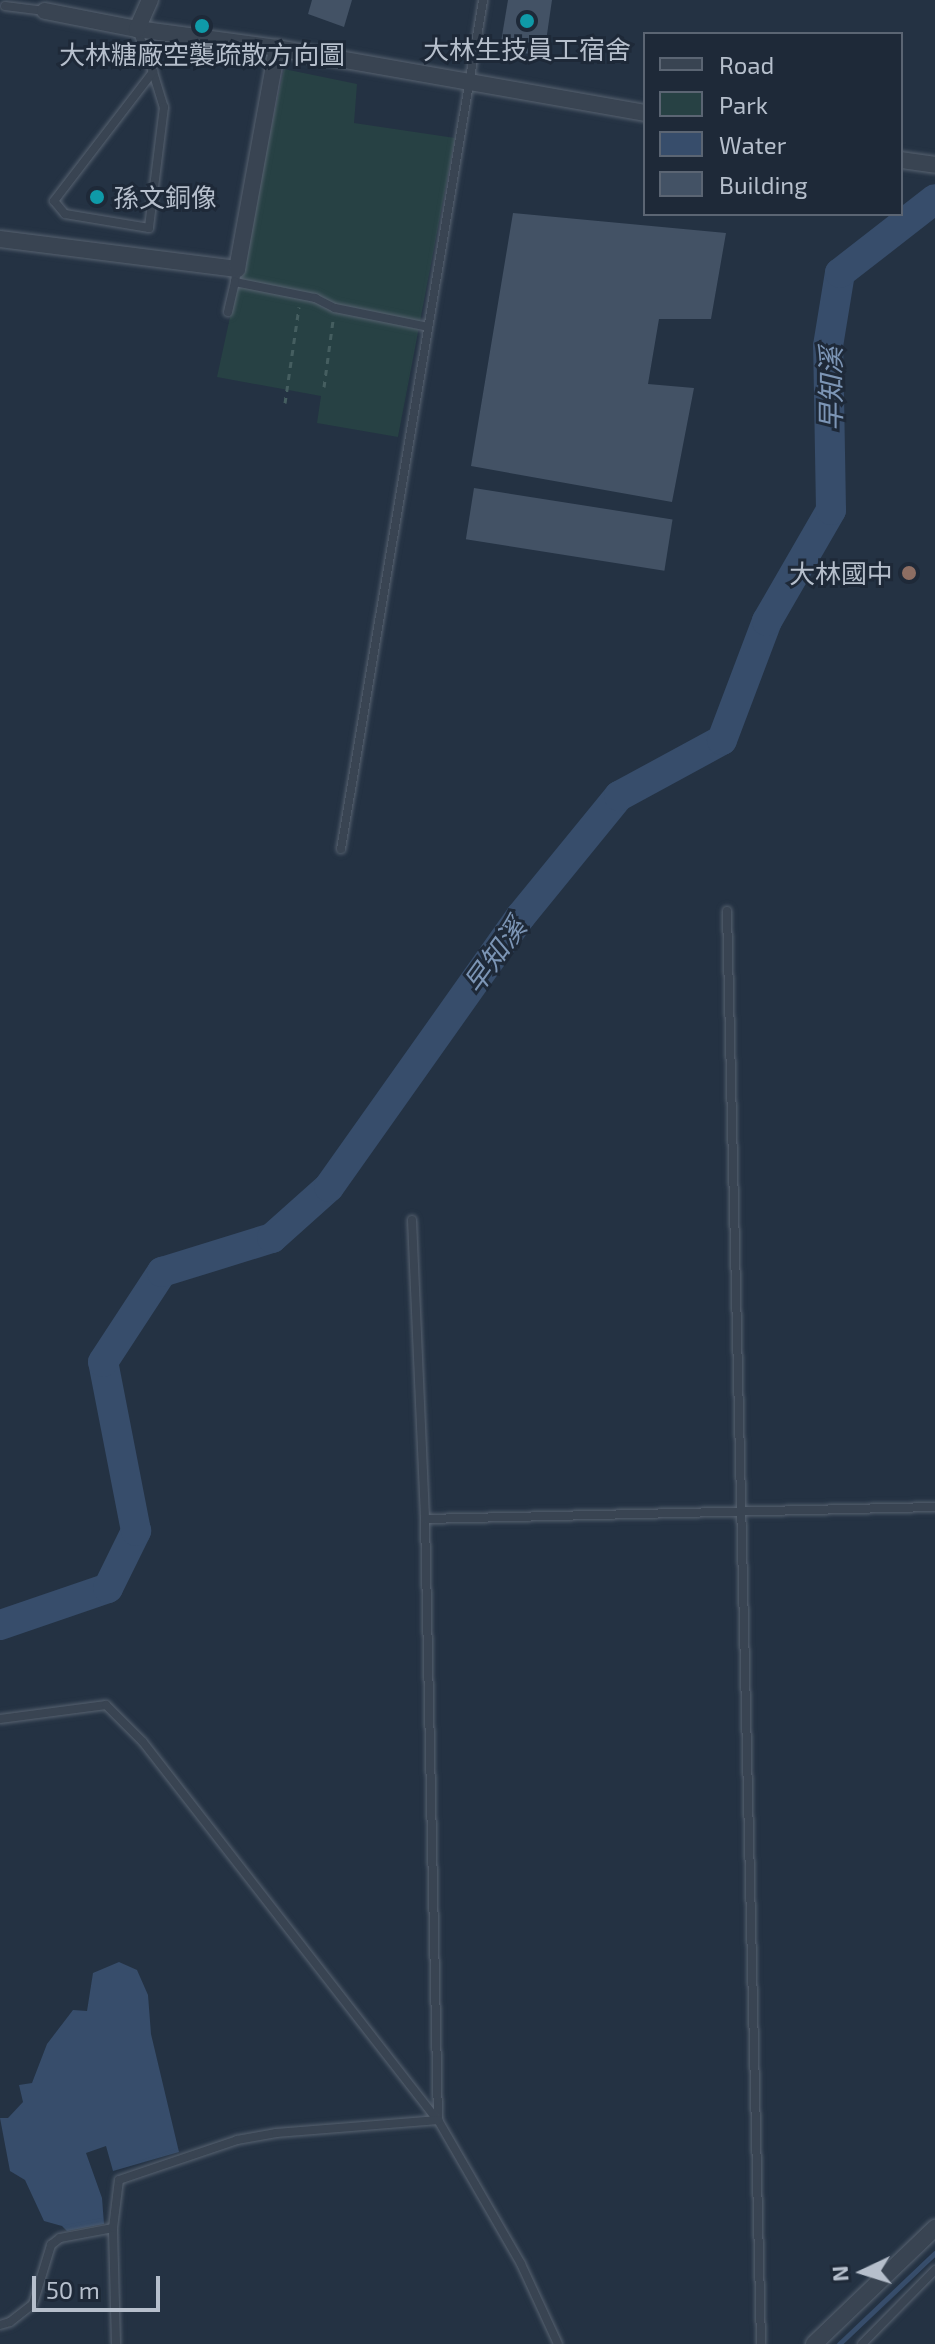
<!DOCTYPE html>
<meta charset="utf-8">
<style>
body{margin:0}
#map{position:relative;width:935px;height:2344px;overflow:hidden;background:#243243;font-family:"Exo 2","Noto Sans TC",sans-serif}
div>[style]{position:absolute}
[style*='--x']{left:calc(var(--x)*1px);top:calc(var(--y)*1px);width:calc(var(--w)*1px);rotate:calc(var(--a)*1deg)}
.green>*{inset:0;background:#274144}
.water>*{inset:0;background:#374d6b}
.stream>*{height:5px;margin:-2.5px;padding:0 2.5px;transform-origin:2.5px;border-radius:2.5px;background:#374d6b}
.river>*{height:30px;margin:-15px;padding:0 15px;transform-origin:15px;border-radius:15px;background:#374d6b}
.building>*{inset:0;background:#435265;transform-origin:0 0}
.path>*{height:3px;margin-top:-1.5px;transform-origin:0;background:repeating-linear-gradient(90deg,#455e60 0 6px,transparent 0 12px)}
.roads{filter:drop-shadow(0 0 2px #576270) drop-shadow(0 0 2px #576270)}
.lane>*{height:8px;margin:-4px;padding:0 4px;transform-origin:4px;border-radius:4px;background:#394452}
.street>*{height:16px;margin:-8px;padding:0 8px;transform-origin:8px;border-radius:8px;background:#394452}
.dots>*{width:22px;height:22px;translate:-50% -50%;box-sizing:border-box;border:4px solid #1e2938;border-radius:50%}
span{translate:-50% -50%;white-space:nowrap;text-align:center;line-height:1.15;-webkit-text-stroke:6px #1e2938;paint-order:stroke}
.poi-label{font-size:26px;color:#b6bfcc}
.left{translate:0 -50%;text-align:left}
.right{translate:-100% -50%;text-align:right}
.water-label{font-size:28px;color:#7c95b5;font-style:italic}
.legend{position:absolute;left:643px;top:32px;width:260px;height:184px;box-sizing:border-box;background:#1e2938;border:2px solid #5b6573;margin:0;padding:10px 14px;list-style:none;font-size:24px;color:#b6bfcc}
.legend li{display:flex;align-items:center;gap:16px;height:40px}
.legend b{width:40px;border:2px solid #5b6573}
.north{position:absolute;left:823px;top:2232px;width:80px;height:80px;-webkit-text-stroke:6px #1e2938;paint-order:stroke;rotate:266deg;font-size:22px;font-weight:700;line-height:32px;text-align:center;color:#b6bfcc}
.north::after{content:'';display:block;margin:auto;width:28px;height:36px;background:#b6bfcc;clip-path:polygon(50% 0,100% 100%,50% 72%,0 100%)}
.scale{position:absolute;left:32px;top:2276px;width:128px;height:36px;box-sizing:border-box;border:4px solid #b6bfcc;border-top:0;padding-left:10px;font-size:24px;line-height:28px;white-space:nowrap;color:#b6bfcc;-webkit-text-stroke:6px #1e2938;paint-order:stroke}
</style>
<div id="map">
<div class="green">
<div style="clip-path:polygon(284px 69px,357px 84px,354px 123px,455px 138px,398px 437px,317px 423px,321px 396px,217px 377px)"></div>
</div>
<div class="water">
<div style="clip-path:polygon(119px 1962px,137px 1970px,148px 1995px,151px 2034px,179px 2152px,113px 2171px,106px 2146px,86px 2153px,102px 2198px,104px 2224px,67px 2231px,62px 2226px,44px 2221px,25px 2180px,10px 2171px,0 2118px,8px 2118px,23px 2102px,19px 2085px,32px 2083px,47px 2044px,73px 2010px,87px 2011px,93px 1973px)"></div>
</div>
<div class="stream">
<div style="--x:839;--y:2344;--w:132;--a:-43.5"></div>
</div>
<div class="river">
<div style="--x:0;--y:1625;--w:114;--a:-18.9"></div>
<div style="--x:108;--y:1588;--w:64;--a:-63.8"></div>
<div style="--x:136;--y:1531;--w:172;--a:-101"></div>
<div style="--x:103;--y:1362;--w:108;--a:-56.8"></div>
<div style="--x:162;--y:1272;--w:115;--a:-17.2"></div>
<div style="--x:272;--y:1238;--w:76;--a:-41.8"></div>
<div style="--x:329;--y:1187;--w:332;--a:-54.7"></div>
<div style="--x:521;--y:916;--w:155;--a:-50.8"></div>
<div style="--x:619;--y:796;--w:117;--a:-28.5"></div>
<div style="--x:722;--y:740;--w:127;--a:-69.3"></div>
<div style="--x:767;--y:621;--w:128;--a:-60"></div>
<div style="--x:831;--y:510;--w:164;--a:-91"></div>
<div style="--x:828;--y:346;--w:74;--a:-80.7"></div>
<div style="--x:840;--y:273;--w:120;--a:-37.9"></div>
</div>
<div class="building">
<div style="clip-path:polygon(312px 0,352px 0,344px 27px,308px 14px)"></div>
<div style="clip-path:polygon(508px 0,552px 0,544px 55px,521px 53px,501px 42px)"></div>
<div style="clip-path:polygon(513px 213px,726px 233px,711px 319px,659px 319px,648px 384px,694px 388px,672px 502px,471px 466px)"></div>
<div style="left:474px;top:488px;width:201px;height:52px;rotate:9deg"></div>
</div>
<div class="path">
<div style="--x:324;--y:387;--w:68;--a:-82.3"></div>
<div style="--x:285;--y:403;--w:97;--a:-81.7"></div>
</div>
<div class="roads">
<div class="lane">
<div style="--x:5;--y:6;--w:40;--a:7.1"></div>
<div style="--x:137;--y:30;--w:45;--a:69.1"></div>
<div style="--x:153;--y:72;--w:37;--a:73"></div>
<div style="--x:164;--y:107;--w:122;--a:97.1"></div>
<div style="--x:149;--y:228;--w:85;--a:-170.5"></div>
<div style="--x:65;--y:214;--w:17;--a:-130"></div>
<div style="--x:54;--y:201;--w:163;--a:-52.5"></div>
<div style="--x:237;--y:269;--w:13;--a:99"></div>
<div style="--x:235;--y:282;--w:82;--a:11.3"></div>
<div style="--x:315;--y:298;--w:22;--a:27"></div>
<div style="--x:335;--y:308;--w:95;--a:11.5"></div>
<div style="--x:228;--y:312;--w:31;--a:-77"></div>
<div style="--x:341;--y:849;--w:861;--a:-80.5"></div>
<div style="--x:727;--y:911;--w:1433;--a:88.64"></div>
<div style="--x:412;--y:1220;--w:299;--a:87.5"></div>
<div style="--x:425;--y:1519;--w:601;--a:88.76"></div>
<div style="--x:438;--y:2120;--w:166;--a:60"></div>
<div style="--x:521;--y:2264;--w:88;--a:65.2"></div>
<div style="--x:425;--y:1519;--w:510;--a:-1.35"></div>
<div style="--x:0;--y:1719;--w:107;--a:-7.5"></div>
<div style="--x:106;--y:1705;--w:52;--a:45"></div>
<div style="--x:143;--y:1742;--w:478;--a:52.1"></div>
<div style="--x:0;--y:2325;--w:10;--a:-17"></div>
<div style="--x:10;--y:2322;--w:29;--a:-38"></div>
<div style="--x:33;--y:2304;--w:62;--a:-73"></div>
<div style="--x:51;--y:2245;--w:11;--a:-38"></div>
<div style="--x:60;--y:2238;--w:54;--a:-10.7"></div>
<div style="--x:116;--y:2344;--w:116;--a:-91.5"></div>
<div style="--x:113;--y:2228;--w:48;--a:-82.9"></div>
<div style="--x:119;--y:2180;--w:125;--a:-18.7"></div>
<div style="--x:237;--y:2140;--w:40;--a:-10"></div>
<div style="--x:276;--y:2133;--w:163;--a:-4.6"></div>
<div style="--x:862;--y:2344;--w:104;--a:-45.4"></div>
</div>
<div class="street">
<div style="--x:45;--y:11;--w:94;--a:11.1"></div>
<div style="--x:137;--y:29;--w:141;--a:7.7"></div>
<div style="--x:277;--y:48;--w:374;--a:10"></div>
<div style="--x:137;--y:29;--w:32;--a:-66"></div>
<div style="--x:901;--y:160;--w:34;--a:8"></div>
<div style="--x:0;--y:239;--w:239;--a:7.2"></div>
<div style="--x:237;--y:269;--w:225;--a:-79.7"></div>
<div style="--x:814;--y:2344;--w:168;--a:-43.8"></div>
</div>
</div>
<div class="dots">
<div style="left:527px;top:21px;background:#0f9aa8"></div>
<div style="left:202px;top:26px;background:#0f9aa8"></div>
<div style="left:97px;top:197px;background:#0f9aa8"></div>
<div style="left:909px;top:573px;background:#8d6e63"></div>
</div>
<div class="poi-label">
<span style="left:527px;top:49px">大林生技員工宿舍</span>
<span style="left:202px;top:54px">大林糖廠空襲疏散方向圖</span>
<span class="left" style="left:113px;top:197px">孫文銅像</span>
<span class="right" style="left:893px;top:573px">大林國中</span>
</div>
<div class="water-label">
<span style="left:830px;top:389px;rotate:-90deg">早知溪</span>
<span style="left:494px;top:955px;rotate:-54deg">早知溪</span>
</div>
<ul class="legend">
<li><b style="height:10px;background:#394452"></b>Road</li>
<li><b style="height:22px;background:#274144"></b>Park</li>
<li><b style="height:22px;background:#374d6b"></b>Water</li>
<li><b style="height:22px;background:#435265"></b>Building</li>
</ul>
<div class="north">N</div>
<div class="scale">50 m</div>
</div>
